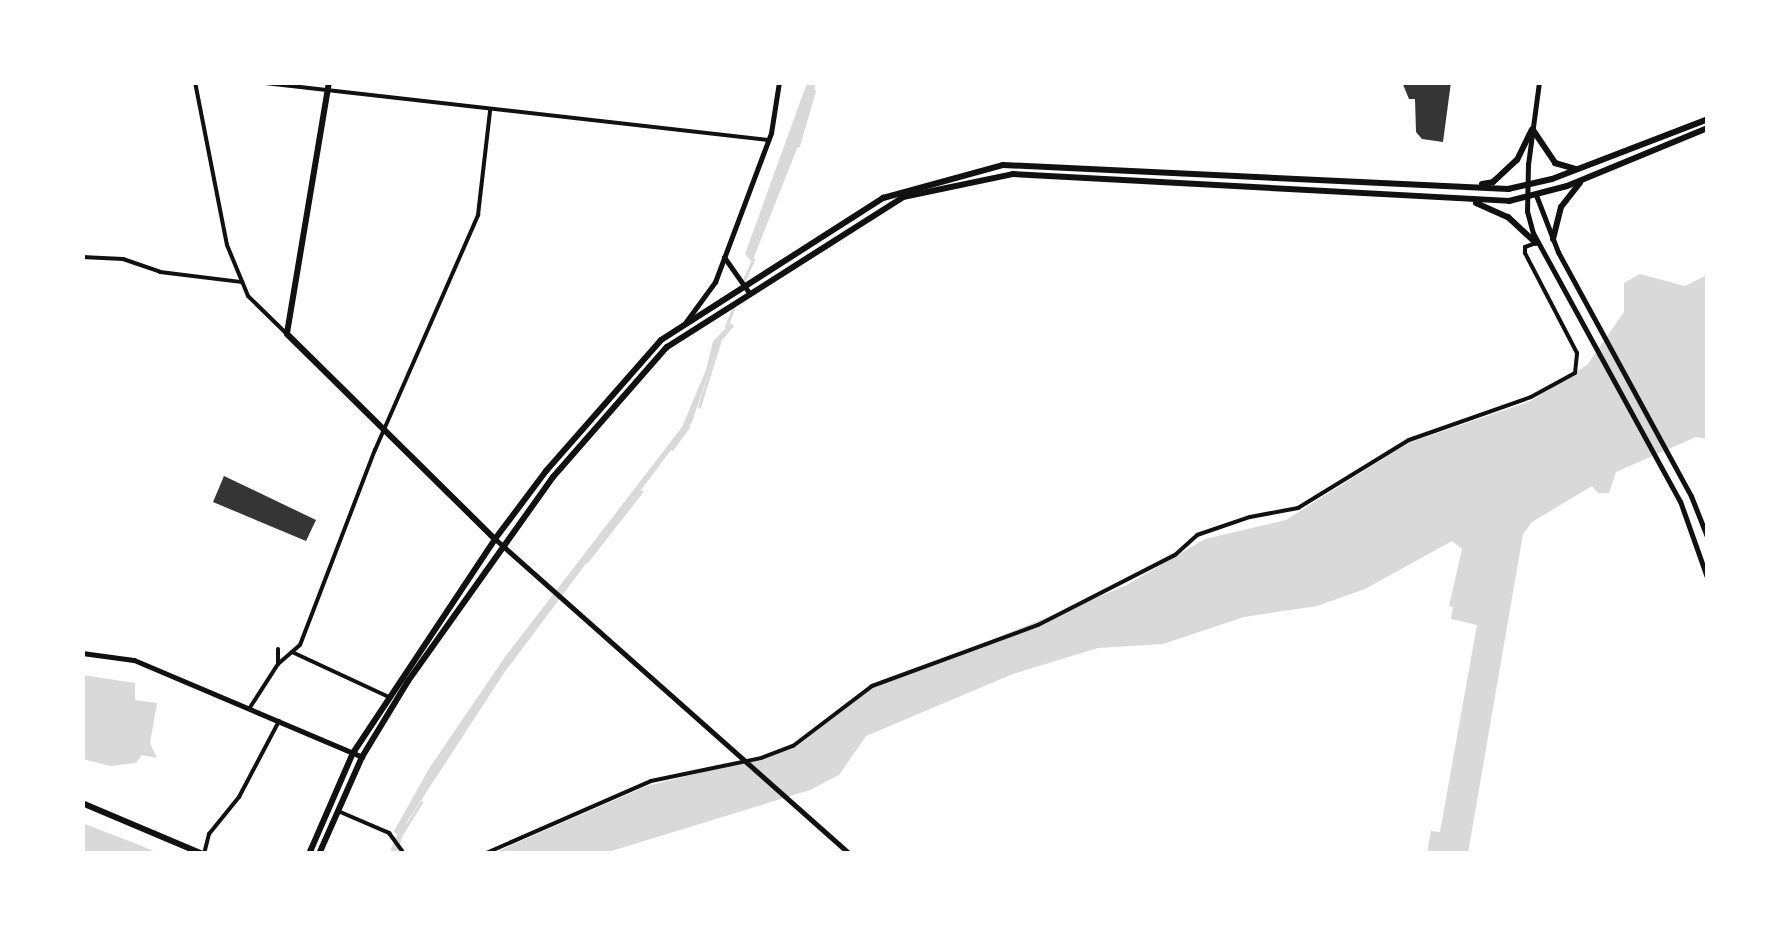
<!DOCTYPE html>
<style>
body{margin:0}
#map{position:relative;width:1790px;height:936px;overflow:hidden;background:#fff;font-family:"Exo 2",sans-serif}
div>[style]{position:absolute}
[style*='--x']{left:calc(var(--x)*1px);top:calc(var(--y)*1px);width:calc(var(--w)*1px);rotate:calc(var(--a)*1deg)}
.water>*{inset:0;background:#d9d9d9}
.stream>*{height:2.5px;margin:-1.25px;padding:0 1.25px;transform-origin:1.25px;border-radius:1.25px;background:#d9d9d9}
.building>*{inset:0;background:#353535}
.minor>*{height:4px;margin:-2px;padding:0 2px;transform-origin:2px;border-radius:2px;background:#111}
.tertiary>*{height:5px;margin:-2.5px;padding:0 2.5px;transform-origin:2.5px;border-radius:2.5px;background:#111}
.secondary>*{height:6px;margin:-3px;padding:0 3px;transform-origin:3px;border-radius:3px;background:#111}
span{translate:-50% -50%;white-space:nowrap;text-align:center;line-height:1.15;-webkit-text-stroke:10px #fff;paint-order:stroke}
.frame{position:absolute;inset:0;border:85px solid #fff;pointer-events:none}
</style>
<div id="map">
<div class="water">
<div style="clip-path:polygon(807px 83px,816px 83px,798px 146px,752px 262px,745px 254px)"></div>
<div style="clip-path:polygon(1640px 274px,1685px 286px,1707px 275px,1707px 439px,1696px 437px,1616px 472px,1609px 493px,1598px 493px,1592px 486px,1532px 522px,1523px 534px,1468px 853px,1427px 853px,1431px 831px,1440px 832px,1477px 625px,1451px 619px,1453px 607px,1449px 606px,1462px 549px,1452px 541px,1365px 589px,1317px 606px,1244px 617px,1163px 644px,1098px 648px,1013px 674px,866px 736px,839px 775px,810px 790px,605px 853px,491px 854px,647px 786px,775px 754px,797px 743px,869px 689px,1125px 586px,1205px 539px,1286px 520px,1408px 443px,1531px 401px,1587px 365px,1624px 312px,1624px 283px)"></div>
<div style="clip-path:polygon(731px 323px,734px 326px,718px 345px,692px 422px,504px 673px,407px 822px,397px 853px,389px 854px,397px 835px,394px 831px,430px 767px,505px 657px,682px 427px,706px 370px,713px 341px)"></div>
<div style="clip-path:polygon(83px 675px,135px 683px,135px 700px,157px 703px,150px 743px,157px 758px,142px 755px,136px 763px,110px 766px,83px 759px)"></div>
<div style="clip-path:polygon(82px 823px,137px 844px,158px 853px,83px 853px)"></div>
</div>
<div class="stream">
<div style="--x:798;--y:146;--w:57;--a:-73.8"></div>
<div style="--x:744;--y:280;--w:22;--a:-66"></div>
<div style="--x:726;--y:327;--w:22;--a:-69"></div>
<div style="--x:699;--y:407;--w:67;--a:-72.6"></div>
<div style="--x:672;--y:449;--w:27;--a:-54"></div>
<div style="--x:587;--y:561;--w:88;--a:-52"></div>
<div style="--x:402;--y:833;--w:36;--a:-58"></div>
</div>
<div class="building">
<div style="clip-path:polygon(1402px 82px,1451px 82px,1443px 142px,1422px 139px,1416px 132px,1415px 99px,1409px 99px)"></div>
<div style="clip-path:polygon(224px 476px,316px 520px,306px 541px,213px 502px)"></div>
</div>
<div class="minor">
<div style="--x:195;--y:82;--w:166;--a:78.9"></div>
<div style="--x:227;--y:245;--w:55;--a:67.6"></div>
<div style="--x:248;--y:296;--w:54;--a:44.3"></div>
<div style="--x:256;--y:82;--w:515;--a:6.46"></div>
<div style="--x:82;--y:257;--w:41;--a:2.8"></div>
<div style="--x:123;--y:259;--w:39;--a:19"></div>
<div style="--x:160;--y:272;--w:83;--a:7"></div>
<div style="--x:278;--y:649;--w:15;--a:90"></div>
<div style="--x:292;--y:652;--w:105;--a:24.9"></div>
<div style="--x:249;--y:709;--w:54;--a:-57.2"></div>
<div style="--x:278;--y:664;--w:29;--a:-41"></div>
<div style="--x:300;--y:645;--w:209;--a:-69"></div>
<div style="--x:375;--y:450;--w:257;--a:-66.3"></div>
<div style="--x:478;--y:215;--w:105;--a:-83.4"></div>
<div style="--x:338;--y:811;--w:56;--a:23.3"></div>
<div style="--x:389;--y:833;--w:26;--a:54"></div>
<div style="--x:204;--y:854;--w:21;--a:-76"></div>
<div style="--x:209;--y:834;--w:48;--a:-51"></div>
<div style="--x:239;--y:797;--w:86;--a:-62.2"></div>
<div style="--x:484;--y:854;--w:182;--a:-23.6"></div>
<div style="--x:651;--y:781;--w:112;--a:-11.8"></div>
<div style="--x:761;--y:758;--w:34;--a:-21"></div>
<div style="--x:793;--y:746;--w:99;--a:-37.2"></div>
<div style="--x:872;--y:686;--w:177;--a:-20.2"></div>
<div style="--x:1038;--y:625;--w:154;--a:-27.1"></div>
<div style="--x:1175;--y:555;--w:30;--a:-42"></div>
<div style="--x:1197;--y:535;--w:56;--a:-18.8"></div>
<div style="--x:1250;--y:517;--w:49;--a:-10.6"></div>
<div style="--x:1298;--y:508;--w:130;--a:-31.5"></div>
<div style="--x:1409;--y:440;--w:129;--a:-19.4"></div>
<div style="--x:1531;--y:397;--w:50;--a:-28.6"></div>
<div style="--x:1575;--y:373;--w:20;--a:-84"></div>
<div style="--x:1577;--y:353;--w:113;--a:-117.5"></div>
<div style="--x:1525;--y:253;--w:6;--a:-90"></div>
<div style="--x:1525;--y:247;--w:12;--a:-20"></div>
</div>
<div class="tertiary">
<div style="--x:1539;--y:82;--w:83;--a:97.6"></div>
<div style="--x:1528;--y:164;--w:47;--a:91.2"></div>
<div style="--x:1527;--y:211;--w:23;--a:75"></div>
<div style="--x:1533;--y:233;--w:306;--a:61.3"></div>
<div style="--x:1680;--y:501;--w:84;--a:70.5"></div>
<div style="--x:1536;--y:195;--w:61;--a:68.9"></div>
<div style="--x:1558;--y:252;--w:278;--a:61.4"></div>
<div style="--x:1691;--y:496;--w:46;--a:68.4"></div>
<div style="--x:724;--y:257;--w:45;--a:54.9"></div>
<div style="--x:685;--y:323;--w:51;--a:-53.8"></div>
<div style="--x:715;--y:282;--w:159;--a:-69.4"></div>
<div style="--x:771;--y:133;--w:52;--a:-81.1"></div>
<div style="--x:495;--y:539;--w:475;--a:41.6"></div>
<div style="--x:82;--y:653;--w:52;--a:7.7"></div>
<div style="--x:134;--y:660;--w:248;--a:23"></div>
</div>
<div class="secondary">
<div style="--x:329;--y:82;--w:255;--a:99.5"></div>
<div style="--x:287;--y:334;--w:292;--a:44.6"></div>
<div style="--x:1533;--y:130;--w:40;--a:56"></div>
<div style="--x:1555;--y:163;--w:22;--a:16"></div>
<div style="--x:1482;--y:184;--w:11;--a:-10"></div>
<div style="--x:1493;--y:182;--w:33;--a:-43"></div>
<div style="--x:1517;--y:160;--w:34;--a:-64"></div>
<div style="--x:1476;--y:203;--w:35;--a:24"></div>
<div style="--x:1508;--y:217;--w:38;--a:43"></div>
<div style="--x:1553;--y:239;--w:33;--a:-76"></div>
<div style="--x:1561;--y:207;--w:31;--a:-52"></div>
<div style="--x:82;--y:803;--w:131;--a:22.9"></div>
<div style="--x:309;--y:854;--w:110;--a:-66.5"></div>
<div style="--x:353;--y:753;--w:257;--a:-56.4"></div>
<div style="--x:495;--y:539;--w:85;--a:-53.1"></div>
<div style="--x:546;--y:471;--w:174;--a:-48.7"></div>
<div style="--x:661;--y:340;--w:264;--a:-32.6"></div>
<div style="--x:883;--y:198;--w:124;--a:-15.4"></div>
<div style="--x:1003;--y:165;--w:506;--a:2.72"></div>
<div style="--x:1508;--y:189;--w:45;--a:-12.8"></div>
<div style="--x:1552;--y:179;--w:167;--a:-21"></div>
<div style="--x:319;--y:854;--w:106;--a:-66.1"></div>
<div style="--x:362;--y:757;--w:89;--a:-58.8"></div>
<div style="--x:408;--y:681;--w:250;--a:-54.6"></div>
<div style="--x:553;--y:477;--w:173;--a:-48.8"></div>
<div style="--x:667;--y:347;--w:280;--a:-32.4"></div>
<div style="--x:903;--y:197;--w:112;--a:-11.8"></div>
<div style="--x:1013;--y:174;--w:497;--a:3.1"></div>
<div style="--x:1509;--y:201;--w:60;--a:-14.5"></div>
<div style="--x:1567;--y:186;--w:152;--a:-22.4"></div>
</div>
<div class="frame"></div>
</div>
